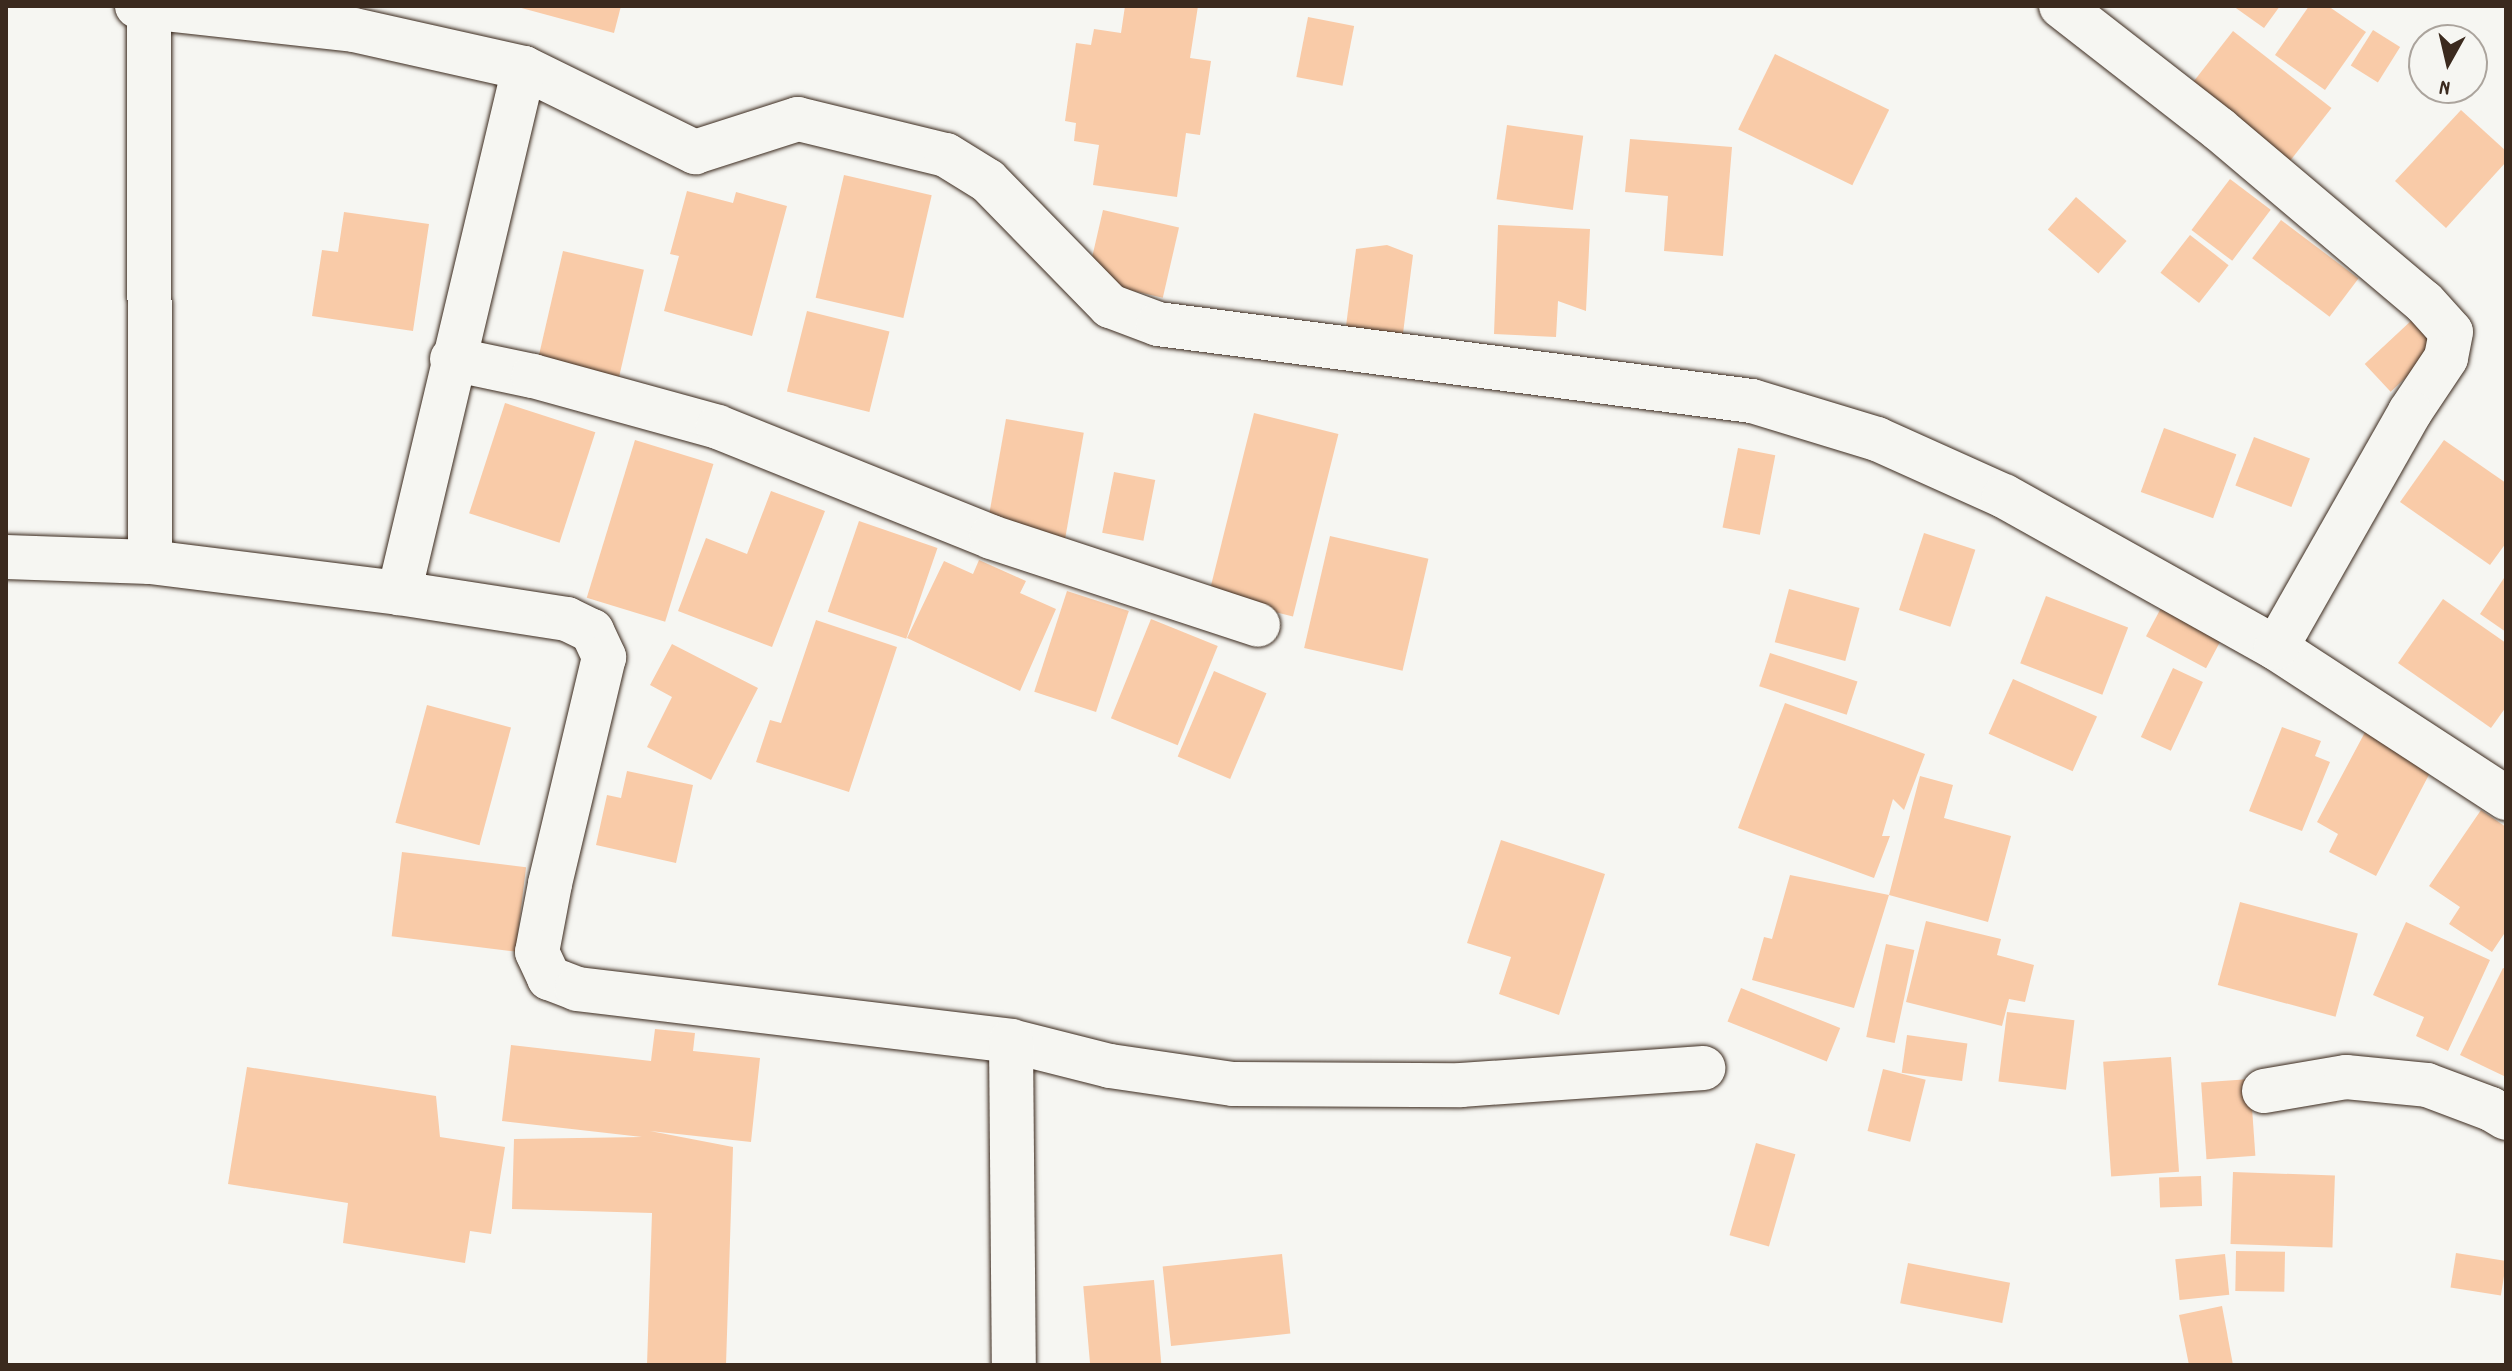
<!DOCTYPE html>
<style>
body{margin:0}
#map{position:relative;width:2512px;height:1371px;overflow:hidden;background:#f6f6f2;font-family:Dekko,sans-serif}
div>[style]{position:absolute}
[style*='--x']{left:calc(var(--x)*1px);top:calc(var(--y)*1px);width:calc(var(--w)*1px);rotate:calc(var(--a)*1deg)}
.building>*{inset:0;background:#f9cba8;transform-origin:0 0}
.roads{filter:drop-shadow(0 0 2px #3b2a1e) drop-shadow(0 0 2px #3b2a1e)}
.minor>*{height:44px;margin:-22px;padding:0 22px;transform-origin:22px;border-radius:22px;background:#f6f6f2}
span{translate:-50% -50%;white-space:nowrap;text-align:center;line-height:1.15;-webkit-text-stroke:7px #f6f6f2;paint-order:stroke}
.frame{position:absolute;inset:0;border:8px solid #3b2a1e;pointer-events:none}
.north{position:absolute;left:2408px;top:24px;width:80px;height:80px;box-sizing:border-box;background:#f6f6f2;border:2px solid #aba49d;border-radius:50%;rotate:188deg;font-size:22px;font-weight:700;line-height:32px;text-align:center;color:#3b2a1e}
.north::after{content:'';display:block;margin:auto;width:28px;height:36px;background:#3b2a1e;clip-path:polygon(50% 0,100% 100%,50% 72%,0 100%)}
</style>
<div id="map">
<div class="building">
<div style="clip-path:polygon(514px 6px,621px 6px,614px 33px)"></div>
<div style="clip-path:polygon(1125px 6px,1198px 6px,1190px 58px,1211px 61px,1200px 135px,1186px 133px,1177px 197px,1093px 185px,1099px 145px,1074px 141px,1076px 123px,1065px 121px,1076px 43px,1091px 45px,1094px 29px,1121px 33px)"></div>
<div style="clip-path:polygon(2233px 6px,2280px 6px,2264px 28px)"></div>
<div style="clip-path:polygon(2309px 6px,2328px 6px,2366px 32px,2325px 90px,2275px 55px)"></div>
<div style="left:1308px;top:17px;width:47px;height:61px;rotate:11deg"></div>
<div style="left:2373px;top:30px;width:32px;height:42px;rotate:32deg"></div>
<div style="left:2233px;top:31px;width:125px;height:70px;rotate:38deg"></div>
<div style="left:1775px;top:54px;width:127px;height:84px;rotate:26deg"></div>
<div style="clip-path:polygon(2461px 110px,2506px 151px,2506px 162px,2446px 228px,2395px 181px)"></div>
<div style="left:1507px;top:125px;width:77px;height:75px;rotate:8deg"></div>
<div style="clip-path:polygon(1630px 139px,1732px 147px,1723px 256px,1664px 251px,1668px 196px,1625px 192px)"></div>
<div style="left:844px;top:175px;width:90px;height:126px;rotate:13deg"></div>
<div style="left:2230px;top:179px;width:51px;height:64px;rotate:37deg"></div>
<div style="clip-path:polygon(687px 191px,733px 203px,736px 192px,787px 206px,752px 336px,664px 311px,679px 256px,670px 254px)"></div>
<div style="left:2076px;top:197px;width:67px;height:43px;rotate:41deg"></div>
<div style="left:1103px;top:210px;width:78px;height:72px;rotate:13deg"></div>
<div style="clip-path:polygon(344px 212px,429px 224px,413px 331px,312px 316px,322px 250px,338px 252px)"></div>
<div style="left:2281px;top:220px;width:97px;height:48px;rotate:37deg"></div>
<div style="clip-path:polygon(1498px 225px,1590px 229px,1586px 311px,1558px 301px,1556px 337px,1494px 334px)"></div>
<div style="left:2190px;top:235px;width:49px;height:48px;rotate:38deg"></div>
<div style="clip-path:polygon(1387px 245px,1413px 255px,1402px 341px,1345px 334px,1356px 249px)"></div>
<div style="left:563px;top:251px;width:83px;height:129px;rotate:13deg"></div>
<div style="left:807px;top:311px;width:85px;height:83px;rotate:14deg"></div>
<div style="left:2413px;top:319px;width:38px;height:66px;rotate:47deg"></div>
<div style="left:505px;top:403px;width:95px;height:116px;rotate:18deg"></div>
<div style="left:1254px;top:413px;width:87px;height:188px;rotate:14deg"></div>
<div style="left:1006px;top:419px;width:79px;height:111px;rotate:10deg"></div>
<div style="left:2164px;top:428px;width:77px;height:68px;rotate:20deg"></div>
<div style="left:2254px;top:437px;width:60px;height:52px;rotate:21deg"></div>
<div style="left:635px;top:440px;width:82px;height:165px;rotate:17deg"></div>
<div style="clip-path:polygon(2444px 440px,2506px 483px,2506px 543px,2490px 565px,2400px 502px)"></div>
<div style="left:1738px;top:448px;width:38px;height:81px;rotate:11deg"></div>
<div style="left:1114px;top:472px;width:42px;height:62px;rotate:11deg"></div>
<div style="clip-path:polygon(771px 491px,825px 511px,772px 647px,678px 611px,706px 538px,747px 554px)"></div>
<div style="left:859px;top:521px;width:83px;height:96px;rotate:19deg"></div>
<div style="left:1924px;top:533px;width:54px;height:81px;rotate:18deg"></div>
<div style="left:1330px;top:536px;width:101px;height:115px;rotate:13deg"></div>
<div style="clip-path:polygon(979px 560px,1026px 581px,1020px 593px,1056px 609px,1020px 691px,907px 638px,944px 561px,973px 574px)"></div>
<div style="clip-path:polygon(2506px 575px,2506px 632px,2480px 614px)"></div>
<div style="left:1789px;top:589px;width:73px;height:55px;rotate:15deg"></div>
<div style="left:1067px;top:591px;width:65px;height:106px;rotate:18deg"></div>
<div style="left:2169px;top:593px;width:68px;height:49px;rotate:28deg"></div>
<div style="left:2046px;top:596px;width:88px;height:72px;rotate:21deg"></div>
<div style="clip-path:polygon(2443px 599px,2506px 643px,2506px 707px,2491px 728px,2398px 663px)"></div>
<div style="left:1151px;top:619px;width:72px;height:107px;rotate:22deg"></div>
<div style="clip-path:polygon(816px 620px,897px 647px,849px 792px,756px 762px,770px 720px,781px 723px)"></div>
<div style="clip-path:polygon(672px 644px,758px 688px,711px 780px,647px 747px,672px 697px,650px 685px)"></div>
<div style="left:1770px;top:653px;width:92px;height:35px;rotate:18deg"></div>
<div style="left:2173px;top:668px;width:33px;height:76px;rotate:25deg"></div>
<div style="left:1214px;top:671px;width:57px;height:93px;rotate:23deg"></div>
<div style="left:2013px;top:679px;width:92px;height:60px;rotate:24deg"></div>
<div style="clip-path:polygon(1785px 703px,1925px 754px,1904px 810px,1893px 799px,1882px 836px,1890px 836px,1874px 878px,1738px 828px)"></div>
<div style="left:427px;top:705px;width:87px;height:122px;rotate:15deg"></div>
<div style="clip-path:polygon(2371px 721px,2433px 767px,2376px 876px,2329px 852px,2338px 834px,2317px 822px)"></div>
<div style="clip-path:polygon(2282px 727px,2321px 741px,2315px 756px,2330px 762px,2302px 831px,2249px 811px)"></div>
<div style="clip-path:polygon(627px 771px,693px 785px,676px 863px,596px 845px,607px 795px,621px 798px)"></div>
<div style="clip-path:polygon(1920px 776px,1953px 785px,1944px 818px,2011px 836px,1988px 922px,1889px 895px)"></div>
<div style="clip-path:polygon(2481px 810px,2506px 827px,2506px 931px,2492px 952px,2449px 924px,2460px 907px,2429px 886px)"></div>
<div style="clip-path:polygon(1501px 840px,1605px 874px,1559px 1015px,1499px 994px,1511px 957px,1467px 943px)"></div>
<div style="left:402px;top:852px;width:125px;height:85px;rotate:7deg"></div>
<div style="clip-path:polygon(1790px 875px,1889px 895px,1854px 1008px,1752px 980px,1764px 937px,1772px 939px)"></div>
<div style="left:2240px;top:902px;width:122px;height:86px;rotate:15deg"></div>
<div style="clip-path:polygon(1926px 921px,2001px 939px,1997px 955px,2034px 965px,2025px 1002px,2009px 999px,2002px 1026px,1906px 1002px)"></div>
<div style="clip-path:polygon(2406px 922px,2490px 960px,2448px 1051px,2416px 1036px,2424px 1017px,2373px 995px)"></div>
<div style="left:1886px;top:944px;width:29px;height:95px;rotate:12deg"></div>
<div style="clip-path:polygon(2503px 968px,2506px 969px,2506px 1077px,2460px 1055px)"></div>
<div style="left:1741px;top:988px;width:107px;height:36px;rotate:22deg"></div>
<div style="left:2007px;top:1012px;width:68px;height:70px;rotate:7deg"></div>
<div style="clip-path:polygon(655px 1029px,695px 1033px,693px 1051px,760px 1058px,751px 1142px,650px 1131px,733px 1147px,726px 1365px,647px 1365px,652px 1213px,512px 1209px,514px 1139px,642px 1137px,502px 1121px,511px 1045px,651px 1061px)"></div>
<div style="left:1907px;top:1035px;width:61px;height:38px;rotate:8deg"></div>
<div style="left:2171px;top:1057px;width:115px;height:68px;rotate:86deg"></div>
<div style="clip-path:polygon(247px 1067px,436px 1096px,440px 1137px,505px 1147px,491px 1234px,470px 1231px,465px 1263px,343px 1243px,348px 1203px,228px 1184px)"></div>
<div style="left:1883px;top:1069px;width:44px;height:64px;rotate:14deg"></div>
<div style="left:2250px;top:1079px;width:77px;height:49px;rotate:86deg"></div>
<div style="left:1756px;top:1143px;width:41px;height:96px;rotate:16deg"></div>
<div style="left:2233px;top:1172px;width:102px;height:72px;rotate:2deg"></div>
<div style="left:2201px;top:1176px;width:30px;height:42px;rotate:88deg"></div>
<div style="left:2236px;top:1251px;width:49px;height:40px;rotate:1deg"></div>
<div style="left:2456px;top:1253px;width:51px;height:35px;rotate:9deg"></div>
<div style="left:1282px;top:1254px;width:80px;height:120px;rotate:84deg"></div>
<div style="left:2225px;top:1254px;width:41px;height:50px;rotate:84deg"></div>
<div style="left:1908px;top:1263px;width:104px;height:41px;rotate:11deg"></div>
<div style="left:1154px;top:1280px;width:85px;height:71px;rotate:85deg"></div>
<div style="clip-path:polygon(2222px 1306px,2233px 1365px,2189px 1365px,2179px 1315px)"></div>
</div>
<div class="roads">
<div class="minor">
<div style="--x:137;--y:6;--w:218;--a:6.3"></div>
<div style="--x:354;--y:30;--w:174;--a:12.6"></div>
<div style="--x:524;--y:68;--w:191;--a:26.2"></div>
<div style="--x:695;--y:152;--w:108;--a:-17.8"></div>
<div style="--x:798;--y:119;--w:152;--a:13.7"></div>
<div style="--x:946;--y:155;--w:49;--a:31.8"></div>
<div style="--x:988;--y:181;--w:175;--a:45.7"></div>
<div style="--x:1110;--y:306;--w:51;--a:20.6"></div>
<div style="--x:1158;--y:324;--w:599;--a:7.39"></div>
<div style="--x:1752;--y:401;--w:131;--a:16.9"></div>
<div style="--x:1877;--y:439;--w:139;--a:24.2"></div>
<div style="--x:2004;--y:496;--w:312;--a:29.2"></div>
<div style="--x:2276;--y:648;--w:275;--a:33.1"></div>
<div style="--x:149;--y:6;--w:556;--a:89.9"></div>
<div style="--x:2061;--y:6;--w:200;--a:37.9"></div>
<div style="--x:2219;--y:129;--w:268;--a:40.2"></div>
<div style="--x:2424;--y:302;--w:40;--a:48"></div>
<div style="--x:2451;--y:332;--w:26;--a:101"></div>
<div style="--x:2446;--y:358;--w:65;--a:123.7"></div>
<div style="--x:2410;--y:412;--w:271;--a:119.6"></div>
<div style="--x:524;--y:68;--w:540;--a:103.39"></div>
<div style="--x:399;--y:593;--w:170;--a:8.8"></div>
<div style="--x:567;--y:619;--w:28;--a:26"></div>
<div style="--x:592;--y:631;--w:29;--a:65"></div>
<div style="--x:604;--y:657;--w:233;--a:103.4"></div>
<div style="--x:550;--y:884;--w:69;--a:100.8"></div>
<div style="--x:537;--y:952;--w:29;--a:65"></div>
<div style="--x:549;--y:978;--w:30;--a:21"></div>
<div style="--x:577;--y:989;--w:437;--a:6.8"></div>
<div style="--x:1011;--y:1041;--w:102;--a:14.2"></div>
<div style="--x:1110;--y:1066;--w:124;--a:8.3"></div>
<div style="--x:1233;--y:1084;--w:228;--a:0.3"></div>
<div style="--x:1461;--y:1085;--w:243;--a:-4"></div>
<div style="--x:452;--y:359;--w:83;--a:11.9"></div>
<div style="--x:533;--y:376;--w:192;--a:15.4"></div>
<div style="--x:718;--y:427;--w:294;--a:21.9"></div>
<div style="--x:991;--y:537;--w:281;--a:18.2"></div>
<div style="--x:6;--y:557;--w:144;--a:2"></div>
<div style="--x:150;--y:562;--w:251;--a:7.1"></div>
<div style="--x:1011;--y:1041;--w:324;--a:89.5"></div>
<div style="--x:2264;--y:1091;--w:83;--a:-9.7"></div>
<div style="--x:2346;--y:1077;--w:81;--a:5.6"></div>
<div style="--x:2427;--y:1085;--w:68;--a:20.6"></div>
<div style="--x:2491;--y:1109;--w:17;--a:31"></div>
</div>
</div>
<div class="frame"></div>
<div class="north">N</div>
</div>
